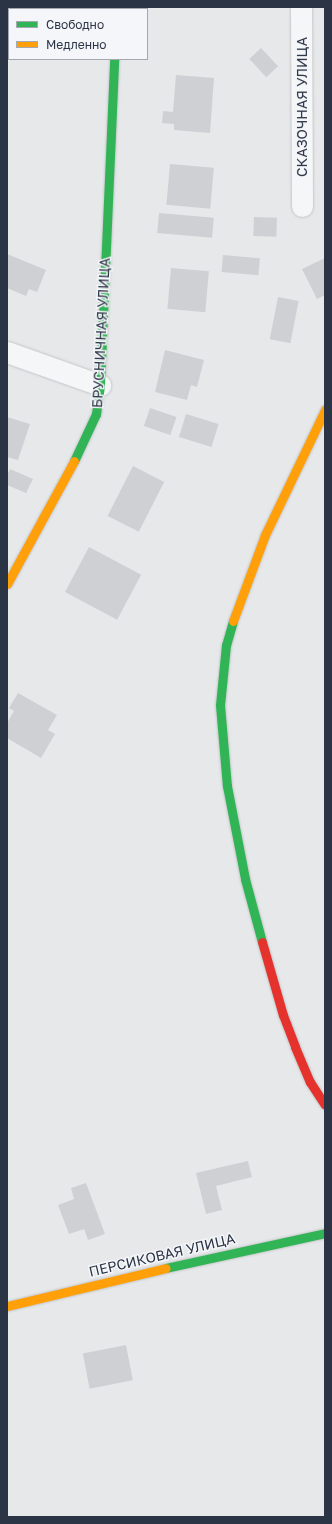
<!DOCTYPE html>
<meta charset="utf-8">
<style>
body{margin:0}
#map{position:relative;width:332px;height:1524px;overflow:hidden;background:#e6e8ea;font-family:"Golos Text",sans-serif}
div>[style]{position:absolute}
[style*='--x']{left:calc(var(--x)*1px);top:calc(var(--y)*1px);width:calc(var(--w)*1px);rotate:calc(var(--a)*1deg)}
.building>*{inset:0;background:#ced0d3;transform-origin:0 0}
.roads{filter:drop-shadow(0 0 1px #c4c6c8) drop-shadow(0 0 1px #c4c6c8)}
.street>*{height:21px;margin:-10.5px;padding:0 10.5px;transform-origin:10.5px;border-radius:10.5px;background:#f5f6f7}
.fast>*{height:9px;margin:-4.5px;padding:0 4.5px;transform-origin:4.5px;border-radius:4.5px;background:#30b455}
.slow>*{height:9px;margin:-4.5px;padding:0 4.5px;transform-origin:4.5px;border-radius:4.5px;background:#ff9f0a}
.jam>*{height:9px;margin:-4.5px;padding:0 4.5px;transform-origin:4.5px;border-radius:4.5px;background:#e5322d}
span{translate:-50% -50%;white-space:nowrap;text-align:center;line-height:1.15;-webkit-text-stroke:3px #f4f6f9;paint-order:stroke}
.street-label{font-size:14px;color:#2b3445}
.frame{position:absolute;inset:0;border:8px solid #2b3445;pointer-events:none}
.legend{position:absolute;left:8px;top:8px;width:140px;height:52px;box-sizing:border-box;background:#f4f6f9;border:1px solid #a4a8b1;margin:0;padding:5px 7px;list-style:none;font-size:12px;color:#2b3445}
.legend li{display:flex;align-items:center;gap:8px;height:20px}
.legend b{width:20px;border:1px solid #a4a8b1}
</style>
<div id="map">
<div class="building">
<div style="left:261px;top:48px;width:25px;height:16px;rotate:47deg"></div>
<div style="clip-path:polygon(176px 75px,214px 78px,210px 133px,174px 130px,174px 124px,162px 123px,163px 111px,173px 112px)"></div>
<div style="left:170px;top:164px;width:44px;height:41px;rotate:5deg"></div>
<div style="left:159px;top:213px;width:55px;height:20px;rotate:5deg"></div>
<div style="left:254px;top:217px;width:23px;height:19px;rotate:2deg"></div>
<div style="clip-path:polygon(7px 254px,46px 270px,37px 292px,29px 289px,26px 296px,7px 288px)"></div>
<div style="left:223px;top:255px;width:37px;height:17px;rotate:5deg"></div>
<div style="clip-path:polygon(325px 258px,325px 295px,317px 299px,302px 269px)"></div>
<div style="left:171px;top:268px;width:38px;height:41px;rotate:5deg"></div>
<div style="left:278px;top:297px;width:21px;height:43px;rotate:11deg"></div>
<div style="clip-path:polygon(165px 350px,204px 360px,197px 387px,191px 385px,187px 400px,155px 392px)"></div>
<div style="left:150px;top:408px;width:28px;height:19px;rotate:19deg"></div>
<div style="left:186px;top:414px;width:34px;height:24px;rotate:17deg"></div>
<div style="clip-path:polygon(7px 417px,30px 424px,18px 460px,7px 457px)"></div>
<div style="left:133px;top:466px;width:35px;height:56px;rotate:27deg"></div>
<div style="clip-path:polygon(10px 469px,33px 479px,26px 493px,7px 485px,7px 475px)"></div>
<div style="left:89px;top:547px;width:59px;height:51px;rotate:28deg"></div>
<div style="clip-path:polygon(18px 693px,57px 715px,48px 730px,55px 734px,41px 758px,7px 738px,7px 723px,14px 711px,9px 708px)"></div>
<div style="clip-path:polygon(248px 1161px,252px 1177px,216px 1186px,222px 1210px,206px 1214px,196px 1173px)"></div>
<div style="clip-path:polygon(86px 1183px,105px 1234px,88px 1240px,84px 1229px,69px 1234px,58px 1205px,74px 1199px,71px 1188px)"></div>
<div style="left:126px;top:1345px;width:36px;height:44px;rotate:79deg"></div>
</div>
<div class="roads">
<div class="street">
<div style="--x:301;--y:7;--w:199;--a:89.7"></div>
<div style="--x:116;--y:9;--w:2;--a:-90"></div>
<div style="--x:7;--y:352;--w:99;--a:19.5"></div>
</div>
<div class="fast">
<div style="--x:74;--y:461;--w:52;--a:-64.9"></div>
<div style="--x:96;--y:414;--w:29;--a:-82"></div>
<div style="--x:100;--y:385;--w:326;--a:-87.5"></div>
<div style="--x:233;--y:621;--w:25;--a:106"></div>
<div style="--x:226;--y:645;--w:60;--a:95.7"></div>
<div style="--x:220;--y:705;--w:81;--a:85.1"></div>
<div style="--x:227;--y:786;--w:95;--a:79"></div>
<div style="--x:245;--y:879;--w:65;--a:74.9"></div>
<div style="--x:166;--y:1268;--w:163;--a:-12.4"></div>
</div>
<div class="slow">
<div style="--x:7;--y:584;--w:140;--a:-61.4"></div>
<div style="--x:233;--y:621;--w:92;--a:-69.6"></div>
<div style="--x:265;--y:535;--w:139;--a:-64.4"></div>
<div style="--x:7;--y:1306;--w:163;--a:-13.4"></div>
</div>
<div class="jam">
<div style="--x:262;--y:942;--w:76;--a:74"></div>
<div style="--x:283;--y:1015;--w:34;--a:69"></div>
<div style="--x:295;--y:1047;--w:38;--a:67"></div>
<div style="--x:310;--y:1082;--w:27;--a:57"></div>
</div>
</div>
<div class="street-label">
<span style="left:302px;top:107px;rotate:-90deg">СКАЗОЧНАЯ УЛИЦА</span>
<span style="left:101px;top:333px;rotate:-87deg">БРУСНИЧНАЯ УЛИЦА</span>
<span style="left:162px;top:1255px;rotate:-13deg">ПЕРСИКОВАЯ УЛИЦА</span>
</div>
<div class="frame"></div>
<ul class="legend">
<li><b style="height:5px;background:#30b455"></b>Свободно</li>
<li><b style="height:5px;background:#ff9f0a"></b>Медленно</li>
</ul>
</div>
